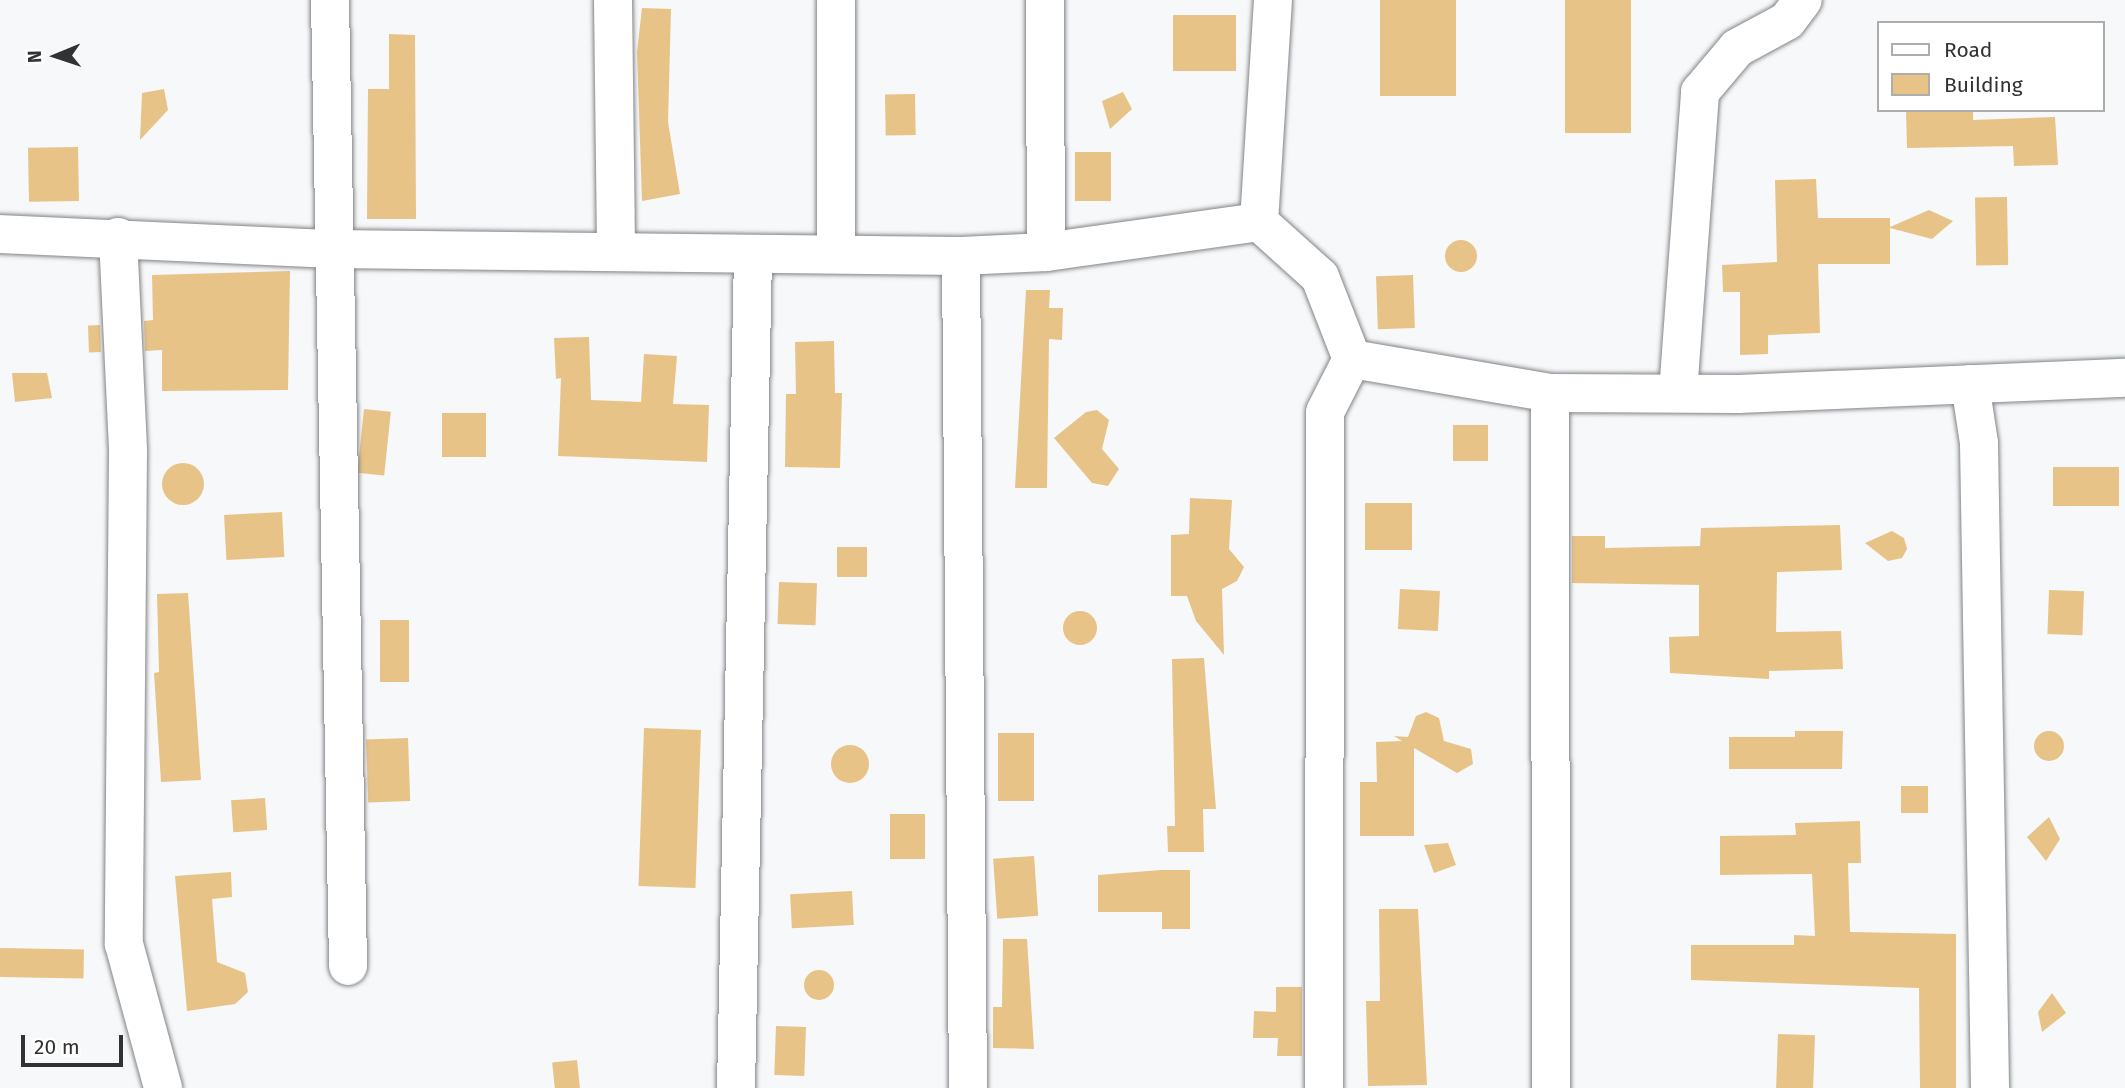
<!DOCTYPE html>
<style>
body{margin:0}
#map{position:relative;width:2125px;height:1088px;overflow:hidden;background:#f6f8fa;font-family:"Fira Sans",sans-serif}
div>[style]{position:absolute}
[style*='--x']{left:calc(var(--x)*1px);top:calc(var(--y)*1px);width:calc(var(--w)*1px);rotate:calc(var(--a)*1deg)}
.building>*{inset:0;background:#e7c388;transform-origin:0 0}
.round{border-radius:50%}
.roads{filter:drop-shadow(0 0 2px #828486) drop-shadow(0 0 2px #828486)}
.minor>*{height:38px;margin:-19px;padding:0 19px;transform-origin:19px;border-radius:19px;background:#fff}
span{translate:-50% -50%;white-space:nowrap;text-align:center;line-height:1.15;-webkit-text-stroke:5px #fff;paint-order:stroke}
.legend{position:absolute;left:1877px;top:21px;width:228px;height:91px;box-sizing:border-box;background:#fff;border:2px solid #adadad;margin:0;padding:9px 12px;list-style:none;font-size:21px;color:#313233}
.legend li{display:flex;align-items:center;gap:14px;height:35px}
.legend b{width:35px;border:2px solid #adadad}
.north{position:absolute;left:21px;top:21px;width:70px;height:70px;-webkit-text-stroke:5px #fff;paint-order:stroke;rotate:268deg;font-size:19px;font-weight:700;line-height:28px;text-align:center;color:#313233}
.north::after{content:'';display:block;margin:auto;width:24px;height:32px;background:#313233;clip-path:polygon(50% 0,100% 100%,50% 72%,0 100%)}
.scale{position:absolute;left:21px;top:1035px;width:102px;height:32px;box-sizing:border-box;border:4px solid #313233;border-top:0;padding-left:9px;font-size:21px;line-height:24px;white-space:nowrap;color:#313233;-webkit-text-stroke:5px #fff;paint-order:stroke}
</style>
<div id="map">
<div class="building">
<div style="left:1380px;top:0;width:76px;height:96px"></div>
<div style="left:1565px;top:0;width:66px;height:133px"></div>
<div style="clip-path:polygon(642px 8px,671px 9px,668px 122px,680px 194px,642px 201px,637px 52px)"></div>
<div style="left:1173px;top:15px;width:63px;height:56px"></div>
<div style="clip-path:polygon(389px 34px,415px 35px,416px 219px,367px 219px,368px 89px,389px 89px)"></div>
<div style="clip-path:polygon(164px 89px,168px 110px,140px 140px,142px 93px)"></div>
<div style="clip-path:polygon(1123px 92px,1132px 109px,1110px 129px,1102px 101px)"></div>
<div style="left:915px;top:94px;width:41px;height:30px;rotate:89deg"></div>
<div style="clip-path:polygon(1906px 110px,1973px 110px,1973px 120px,2055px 117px,2058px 165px,2014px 166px,2013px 146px,1907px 148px)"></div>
<div style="left:78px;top:147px;width:54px;height:50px;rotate:89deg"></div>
<div style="left:1075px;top:152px;width:36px;height:49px"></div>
<div style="clip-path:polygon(1816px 179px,1818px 218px,1890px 218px,1890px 227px,1929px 210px,1953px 221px,1932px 239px,1890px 228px,1890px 264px,1818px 264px,1820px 333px,1768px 335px,1768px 354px,1740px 355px,1740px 292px,1723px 292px,1722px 265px,1777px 262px,1775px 180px)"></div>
<div style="left:2007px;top:197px;width:68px;height:32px;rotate:89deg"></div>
<div class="round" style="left:1445px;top:240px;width:32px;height:32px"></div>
<div style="clip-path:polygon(290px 271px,288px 390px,162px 391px,162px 350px,145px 351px,144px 321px,153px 320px,152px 275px)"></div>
<div style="left:1413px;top:275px;width:53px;height:37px;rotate:88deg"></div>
<div style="clip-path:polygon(1026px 290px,1050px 290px,1049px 308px,1063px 308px,1062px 340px,1049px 339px,1047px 488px,1015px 488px)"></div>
<div style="left:100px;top:325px;width:27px;height:12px;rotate:88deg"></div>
<div style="clip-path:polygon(589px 337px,591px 400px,641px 402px,644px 354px,677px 356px,673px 404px,709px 405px,707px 462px,558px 456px,561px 378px,556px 379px,554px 338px)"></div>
<div style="clip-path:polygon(834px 341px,835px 393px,842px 393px,840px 468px,785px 467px,786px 394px,796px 394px,795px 342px)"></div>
<div style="clip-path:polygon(12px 373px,47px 373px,52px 398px,15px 402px)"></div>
<div style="left:364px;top:409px;width:27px;height:64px;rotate:6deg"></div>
<div style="clip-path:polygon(1086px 412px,1097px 410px,1109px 420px,1102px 449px,1119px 469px,1108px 486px,1092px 483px,1054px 438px)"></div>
<div style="left:486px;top:413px;width:44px;height:44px;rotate:90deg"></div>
<div style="left:1453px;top:425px;width:35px;height:36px"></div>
<div class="round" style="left:162px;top:463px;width:42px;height:42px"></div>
<div style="left:2119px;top:467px;width:39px;height:66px;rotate:90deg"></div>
<div style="clip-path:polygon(1190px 498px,1232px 500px,1229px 549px,1244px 567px,1237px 581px,1222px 589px,1224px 655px,1196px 621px,1187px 596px,1171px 596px,1171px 535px,1189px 534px)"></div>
<div style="left:1365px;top:503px;width:47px;height:47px"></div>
<div style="left:282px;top:512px;width:45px;height:58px;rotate:87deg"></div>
<div style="clip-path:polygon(1840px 525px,1842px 570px,1777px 572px,1776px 632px,1841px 631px,1843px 669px,1769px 671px,1769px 679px,1670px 673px,1669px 637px,1699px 636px,1699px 585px,1572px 583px,1572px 536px,1605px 536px,1605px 548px,1700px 546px,1701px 528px)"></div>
<div style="clip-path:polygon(1892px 531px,1904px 538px,1907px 549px,1902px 558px,1888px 561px,1865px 543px)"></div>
<div style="left:867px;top:547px;width:30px;height:30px;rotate:90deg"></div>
<div style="left:779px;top:582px;width:38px;height:42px;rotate:2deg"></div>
<div style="left:1400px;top:589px;width:40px;height:40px;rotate:3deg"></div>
<div style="left:2049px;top:590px;width:35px;height:44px;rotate:2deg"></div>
<div style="clip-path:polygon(188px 593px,201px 780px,161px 782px,154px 673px,159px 672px,157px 594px)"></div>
<div class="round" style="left:1063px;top:611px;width:34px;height:34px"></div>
<div style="left:380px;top:620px;width:29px;height:62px"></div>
<div style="clip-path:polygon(1204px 658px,1216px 809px,1203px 809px,1204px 852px,1168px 852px,1167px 826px,1175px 826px,1172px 659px)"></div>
<div style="clip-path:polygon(1426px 712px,1439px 718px,1444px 741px,1471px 749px,1473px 764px,1457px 773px,1414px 748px,1414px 836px,1360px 836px,1360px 782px,1377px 782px,1376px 742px,1402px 741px,1394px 736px,1408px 737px,1416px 716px)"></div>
<div style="left:644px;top:728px;width:57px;height:158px;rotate:2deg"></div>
<div class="round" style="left:2034px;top:731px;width:30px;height:30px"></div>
<div style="clip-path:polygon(1795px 731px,1843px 731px,1842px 769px,1729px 769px,1729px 737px,1795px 737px)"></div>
<div style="left:998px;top:733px;width:36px;height:68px"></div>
<div style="left:408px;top:738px;width:63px;height:42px;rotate:88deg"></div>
<div class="round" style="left:831px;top:745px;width:38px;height:38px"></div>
<div style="left:1928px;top:786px;width:27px;height:27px;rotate:90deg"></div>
<div style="left:265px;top:798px;width:32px;height:34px;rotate:86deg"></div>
<div style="left:890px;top:814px;width:35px;height:45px"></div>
<div style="clip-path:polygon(2049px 817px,2060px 839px,2046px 861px,2027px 837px)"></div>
<div style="clip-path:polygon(1860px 821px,1861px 863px,1848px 863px,1850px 932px,1956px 934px,1956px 1088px,1920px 1088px,1919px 988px,1691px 980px,1691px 945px,1794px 945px,1794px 935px,1815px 936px,1812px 874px,1720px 875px,1720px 836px,1796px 835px,1795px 823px)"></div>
<div style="clip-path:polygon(1448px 843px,1456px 865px,1434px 873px,1424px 845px)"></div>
<div style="left:1034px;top:856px;width:60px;height:41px;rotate:86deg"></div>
<div style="clip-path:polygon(1161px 870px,1190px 870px,1190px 929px,1162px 929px,1162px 912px,1098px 912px,1098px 875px)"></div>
<div style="clip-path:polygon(231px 872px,232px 897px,212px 899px,217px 962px,245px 973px,248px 992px,235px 1004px,187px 1011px,175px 876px)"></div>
<div style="left:852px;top:891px;width:34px;height:62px;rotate:87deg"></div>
<div style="clip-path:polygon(1379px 909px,1418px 909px,1427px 1085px,1368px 1086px,1366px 1001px,1380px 1001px)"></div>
<div style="clip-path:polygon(1003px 939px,1027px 939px,1034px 1049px,993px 1048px,993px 1007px,1002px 1007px)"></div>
<div style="left:0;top:948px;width:84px;height:29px;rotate:1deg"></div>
<div class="round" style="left:804px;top:970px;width:30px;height:30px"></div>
<div style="clip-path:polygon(1276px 987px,1302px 987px,1302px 1056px,1277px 1056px,1278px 1038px,1253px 1038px,1254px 1011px,1276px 1012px)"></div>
<div style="clip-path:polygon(2052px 993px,2066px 1013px,2042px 1032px,2038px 1012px)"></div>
<div style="left:776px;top:1026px;width:30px;height:49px;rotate:2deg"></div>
<div style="left:1778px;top:1034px;width:37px;height:54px;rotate:2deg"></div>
<div style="left:577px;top:1060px;width:28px;height:25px;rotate:84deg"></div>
</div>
<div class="roads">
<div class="minor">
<div style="--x:330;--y:0;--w:966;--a:88.93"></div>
<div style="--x:613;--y:0;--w:251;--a:89.3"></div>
<div style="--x:836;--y:0;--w:253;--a:90"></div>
<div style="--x:1045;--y:0;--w:252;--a:89.8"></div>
<div style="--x:1259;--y:222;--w:82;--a:42"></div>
<div style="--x:1320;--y:277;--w:88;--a:68.7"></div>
<div style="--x:1352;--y:359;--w:59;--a:117"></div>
<div style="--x:1325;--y:412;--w:676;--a:90.08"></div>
<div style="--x:1259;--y:222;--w:222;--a:-86.4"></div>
<div style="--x:0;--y:234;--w:331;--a:2.6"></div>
<div style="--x:331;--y:249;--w:630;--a:0.64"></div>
<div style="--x:961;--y:256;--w:85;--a:-2.7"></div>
<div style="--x:1046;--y:252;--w:215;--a:-8"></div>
<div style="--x:118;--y:237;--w:215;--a:87.3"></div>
<div style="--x:128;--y:452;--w:492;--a:90.5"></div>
<div style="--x:124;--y:944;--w:149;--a:74.8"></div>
<div style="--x:961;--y:256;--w:832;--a:89.52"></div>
<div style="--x:1352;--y:359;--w:201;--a:9.7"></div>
<div style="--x:1550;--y:393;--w:188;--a:0.3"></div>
<div style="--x:1738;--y:394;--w:387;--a:-2.4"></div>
<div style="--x:1970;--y:384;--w:60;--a:81.3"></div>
<div style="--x:1979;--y:443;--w:645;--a:89.02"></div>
<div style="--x:1550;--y:393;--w:695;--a:89.92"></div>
<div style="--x:1678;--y:393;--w:302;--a:-85.8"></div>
<div style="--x:1700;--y:92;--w:57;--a:-49.9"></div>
<div style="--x:1737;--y:48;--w:57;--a:-28.4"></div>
<div style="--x:1787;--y:21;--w:26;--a:-53"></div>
<div style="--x:736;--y:1088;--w:830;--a:-88.83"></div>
</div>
</div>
<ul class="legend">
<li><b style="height:9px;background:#fff"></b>Road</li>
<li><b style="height:19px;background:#e7c388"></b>Building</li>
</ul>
<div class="north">N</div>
<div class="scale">20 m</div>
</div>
